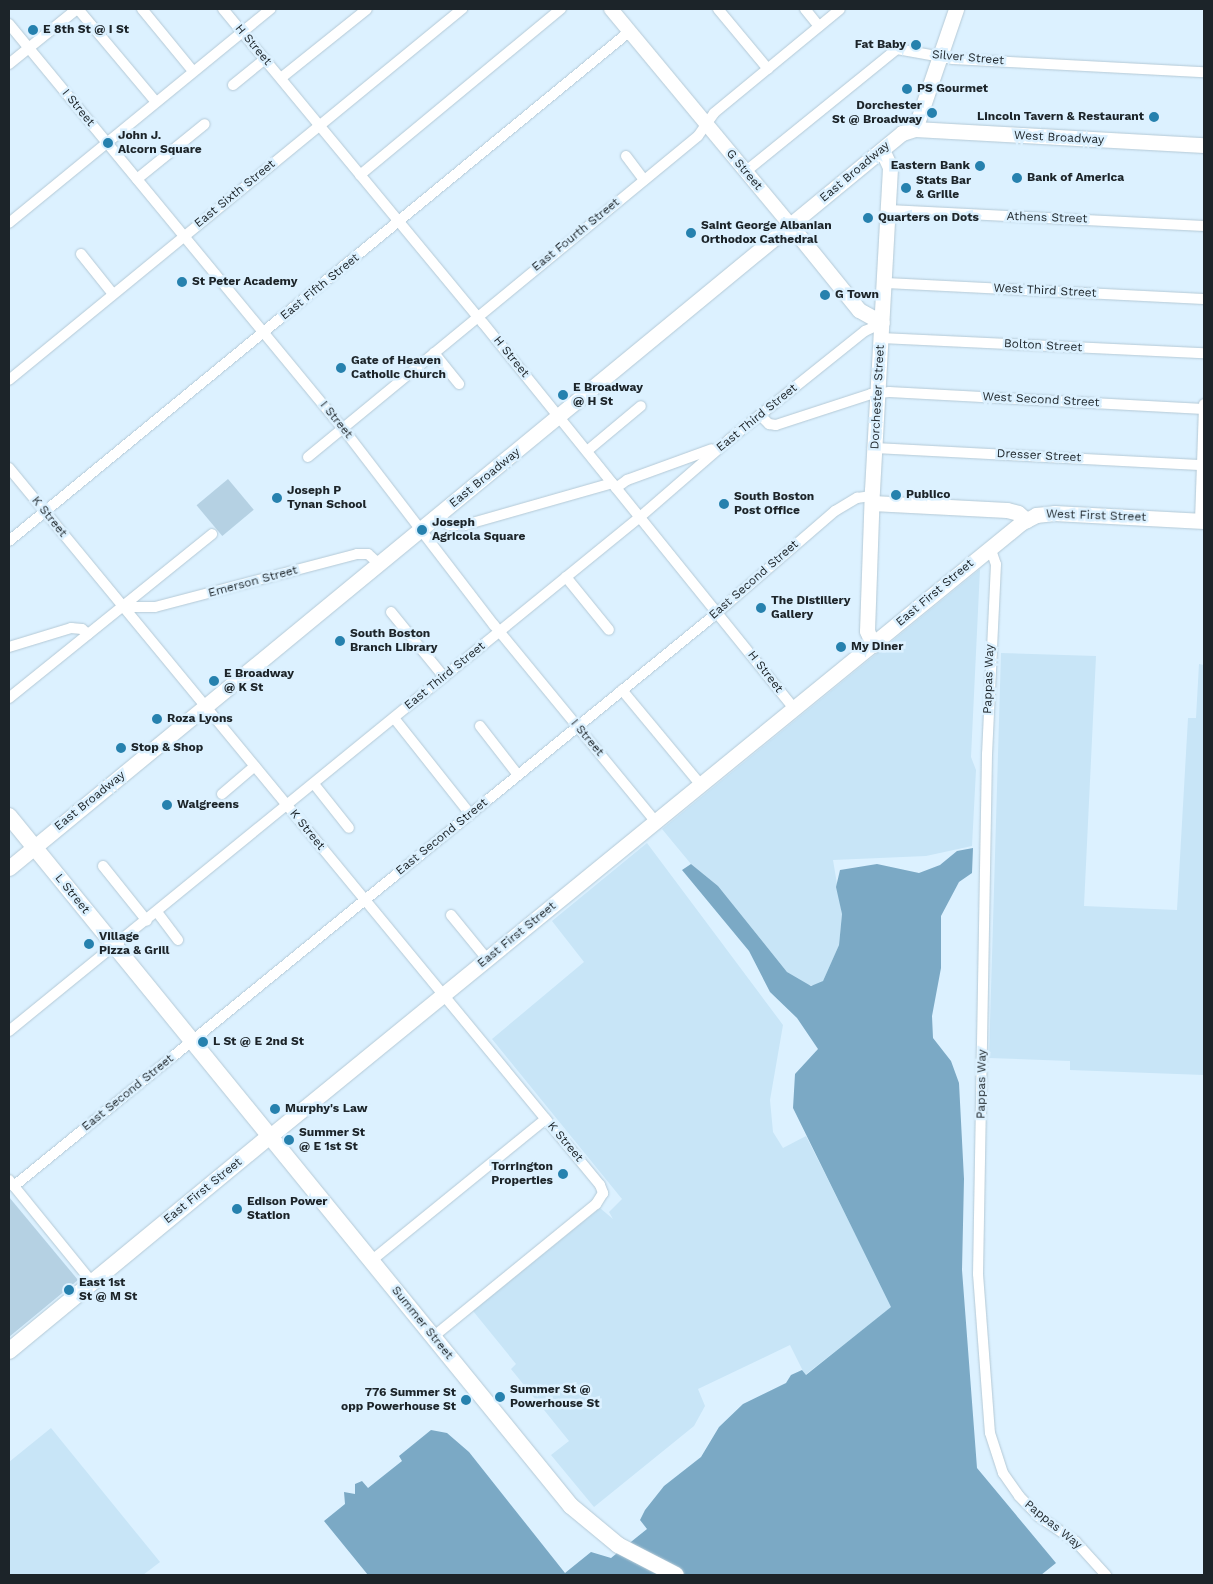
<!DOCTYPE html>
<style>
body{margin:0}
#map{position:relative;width:1213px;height:1584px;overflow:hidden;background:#dcf1ff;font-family:"Work Sans",sans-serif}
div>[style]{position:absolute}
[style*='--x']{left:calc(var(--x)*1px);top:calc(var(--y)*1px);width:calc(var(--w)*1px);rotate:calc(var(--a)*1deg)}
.built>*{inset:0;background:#c8e5f7}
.green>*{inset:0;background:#b5d1e3;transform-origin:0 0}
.water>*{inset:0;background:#7ba9c5}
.roads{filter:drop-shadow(0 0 1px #b4c9d6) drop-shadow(0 0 1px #b4c9d6)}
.minor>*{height:10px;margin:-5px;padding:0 5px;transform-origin:5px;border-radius:5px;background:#fff}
.tertiary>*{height:14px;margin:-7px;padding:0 7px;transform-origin:7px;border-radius:7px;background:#fff}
.secondary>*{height:15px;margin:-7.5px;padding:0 7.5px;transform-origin:7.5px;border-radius:7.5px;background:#fff}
.primary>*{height:16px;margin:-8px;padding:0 8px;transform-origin:8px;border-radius:8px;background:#fff}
.dots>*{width:14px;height:14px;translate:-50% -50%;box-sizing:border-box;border:2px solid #dcf1ff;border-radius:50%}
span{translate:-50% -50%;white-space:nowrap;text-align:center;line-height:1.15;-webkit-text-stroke:5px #dcf1ff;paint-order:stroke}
.poi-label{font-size:12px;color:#1c2429;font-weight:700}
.left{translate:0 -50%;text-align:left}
.right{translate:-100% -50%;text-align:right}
.street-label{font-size:12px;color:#1c2429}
.frame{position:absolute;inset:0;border:10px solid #1c2429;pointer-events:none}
</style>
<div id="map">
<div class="built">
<div style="clip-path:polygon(980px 569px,971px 757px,976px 770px,972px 846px,926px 856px,833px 860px,842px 914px,839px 945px,823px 981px,818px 985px,804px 985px,787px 972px,718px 886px,691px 864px,662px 829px)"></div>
<div style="clip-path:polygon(1001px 653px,1096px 656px,1084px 906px,1177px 910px,1188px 718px,1196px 718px,1199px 664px,1204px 665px,1204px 1075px,1070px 1070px,1070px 1061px,989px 1058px)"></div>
<div style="clip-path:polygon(647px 843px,783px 1025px,770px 1100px,773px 1132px,783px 1148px,806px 1136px,892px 1307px,805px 1375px,790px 1345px,698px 1389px,705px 1406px,694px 1426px,594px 1507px,551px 1455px,569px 1441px,511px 1369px,516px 1364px,473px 1311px,600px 1208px,613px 1219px,609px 1212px,622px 1199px,492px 1039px,584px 962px,552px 921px)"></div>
<div style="clip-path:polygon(51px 1428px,160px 1562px,143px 1575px,9px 1575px,9px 1462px)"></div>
</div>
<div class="green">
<div style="left:228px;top:479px;width:40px;height:41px;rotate:50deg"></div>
<div style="clip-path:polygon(9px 1197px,78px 1280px,9px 1337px)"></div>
</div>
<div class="water">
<div style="clip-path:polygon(973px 848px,972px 873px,959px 882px,941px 916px,941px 968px,932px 1016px,933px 1038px,951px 1061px,959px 1083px,964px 1179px,962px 1270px,977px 1468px,1056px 1563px,1041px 1575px,368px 1575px,324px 1521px,345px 1504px,344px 1492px,355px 1494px,355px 1484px,362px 1481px,368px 1488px,402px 1461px,399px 1456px,431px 1430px,447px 1433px,469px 1452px,565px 1573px,591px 1552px,611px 1558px,647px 1529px,640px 1520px,645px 1510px,664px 1486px,701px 1457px,719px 1427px,743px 1404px,786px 1383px,791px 1375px,802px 1370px,806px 1375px,891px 1307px,793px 1108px,795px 1074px,818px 1049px,797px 1018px,770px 992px,749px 951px,682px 870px,691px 864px,718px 886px,787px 972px,811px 986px,823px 981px,839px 945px,842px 914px,836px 887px,840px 870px,877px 864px,919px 873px,940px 865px,957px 851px)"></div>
</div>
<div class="roads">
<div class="minor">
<div style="--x:78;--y:9;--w:121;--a:50"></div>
<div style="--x:142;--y:9;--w:80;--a:50.6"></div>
<div style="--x:223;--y:9;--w:408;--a:50.4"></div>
<div style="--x:483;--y:323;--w:496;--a:51.1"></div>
<div style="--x:718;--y:9;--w:78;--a:50.2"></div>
<div style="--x:805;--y:9;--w:22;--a:51"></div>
<div style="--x:9;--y:24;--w:533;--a:50.48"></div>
<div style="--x:348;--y:435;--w:240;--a:52.5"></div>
<div style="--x:494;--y:625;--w:255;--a:50.6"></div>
<div style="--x:9;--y:64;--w:87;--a:-39"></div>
<div style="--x:281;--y:78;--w:110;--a:-38.7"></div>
<div style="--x:233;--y:85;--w:41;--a:-39.1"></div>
<div style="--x:626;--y:156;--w:30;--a:53"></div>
<div style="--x:745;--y:172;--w:196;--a:-39"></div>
<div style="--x:897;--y:49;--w:57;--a:10.1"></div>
<div style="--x:953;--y:59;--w:251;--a:3"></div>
<div style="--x:360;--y:175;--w:261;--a:-39.6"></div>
<div style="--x:137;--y:179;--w:87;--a:-39"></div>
<div style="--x:889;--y:210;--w:315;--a:2.9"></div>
<div style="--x:9;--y:223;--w:338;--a:-39.3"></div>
<div style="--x:81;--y:254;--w:51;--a:51.3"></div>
<div style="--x:886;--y:283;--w:318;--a:2.9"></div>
<div style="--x:881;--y:338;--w:323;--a:2.7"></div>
<div style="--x:434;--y:353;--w:40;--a:51"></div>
<div style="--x:9;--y:380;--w:586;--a:-39.32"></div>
<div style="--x:760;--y:415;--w:13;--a:45"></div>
<div style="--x:769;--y:424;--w:7;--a:8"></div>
<div style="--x:776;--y:425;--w:100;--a:-18.1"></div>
<div style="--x:871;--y:394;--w:18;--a:-6"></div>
<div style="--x:889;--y:392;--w:315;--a:3.1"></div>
<div style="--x:875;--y:448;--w:329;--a:3"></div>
<div style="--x:587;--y:451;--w:70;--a:-39.8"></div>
<div style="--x:308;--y:457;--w:505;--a:-39.46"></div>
<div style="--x:698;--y:136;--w:28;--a:-55"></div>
<div style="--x:714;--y:113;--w:163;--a:-39.5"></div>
<div style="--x:9;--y:468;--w:929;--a:50.5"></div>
<div style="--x:600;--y:1185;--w:9;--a:69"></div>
<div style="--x:603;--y:1193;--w:13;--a:122"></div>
<div style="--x:596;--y:1204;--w:210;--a:140.8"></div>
<div style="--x:616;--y:488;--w:14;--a:-36"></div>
<div style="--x:627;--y:480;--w:90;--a:-20"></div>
<div style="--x:438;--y:516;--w:14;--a:39"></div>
<div style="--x:449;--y:525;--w:16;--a:0"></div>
<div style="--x:465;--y:525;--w:153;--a:-15.9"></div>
<div style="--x:1200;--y:521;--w:117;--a:-88"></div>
<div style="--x:9;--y:541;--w:804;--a:-39.39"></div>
<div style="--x:990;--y:547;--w:18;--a:71"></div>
<div style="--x:996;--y:564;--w:190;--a:92.7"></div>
<div style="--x:987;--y:754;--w:520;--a:90.99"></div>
<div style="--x:978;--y:1274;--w:159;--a:85.7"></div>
<div style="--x:990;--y:1433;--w:42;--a:72"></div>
<div style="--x:1003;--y:1473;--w:28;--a:55"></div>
<div style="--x:1019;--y:1496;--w:28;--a:46"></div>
<div style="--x:1038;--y:1516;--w:46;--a:34.4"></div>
<div style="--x:1076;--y:1542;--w:45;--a:47.7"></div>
<div style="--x:566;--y:577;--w:68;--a:50.9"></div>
<div style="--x:123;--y:607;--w:32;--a:0"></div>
<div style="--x:155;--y:607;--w:209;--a:-14.7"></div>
<div style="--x:357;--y:554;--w:11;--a:0"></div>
<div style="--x:368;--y:554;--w:15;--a:42"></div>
<div style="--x:391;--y:612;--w:84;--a:50.8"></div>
<div style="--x:9;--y:647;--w:65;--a:-17"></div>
<div style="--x:71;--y:628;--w:11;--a:5"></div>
<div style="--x:82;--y:629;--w:8;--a:40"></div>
<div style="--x:622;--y:690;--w:124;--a:50.3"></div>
<div style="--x:9;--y:698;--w:261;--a:-38.9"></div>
<div style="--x:394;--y:718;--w:122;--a:51.6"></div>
<div style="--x:480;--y:726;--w:62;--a:52.2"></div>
<div style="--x:314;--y:784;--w:56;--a:51.5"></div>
<div style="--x:222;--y:794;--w:43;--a:-40.3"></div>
<div style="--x:103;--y:866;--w:70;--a:51.3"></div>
<div style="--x:157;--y:912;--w:35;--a:53"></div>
<div style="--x:451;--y:915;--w:57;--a:50.7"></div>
<div style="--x:9;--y:1031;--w:814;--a:-39.17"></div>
<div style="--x:640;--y:517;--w:119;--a:-40.9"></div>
<div style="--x:730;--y:439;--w:173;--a:-38.7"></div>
<div style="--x:865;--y:331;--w:19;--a:-25"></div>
<div style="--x:9;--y:1180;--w:132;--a:50.9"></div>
<div style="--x:14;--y:1186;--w:899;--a:-39.18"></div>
<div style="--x:711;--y:618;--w:164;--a:-40.8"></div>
<div style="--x:835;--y:511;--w:26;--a:-31"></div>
<div style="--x:857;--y:498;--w:15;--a:-8"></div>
<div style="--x:371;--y:1261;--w:225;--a:-39.1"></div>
</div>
<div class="tertiary">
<div style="--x:611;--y:9;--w:282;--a:50.3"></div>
</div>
<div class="secondary">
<div style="--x:915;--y:129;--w:127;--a:-71.1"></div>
<div style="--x:791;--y:226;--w:108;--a:51"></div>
<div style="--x:859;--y:310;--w:26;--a:29"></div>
<div style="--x:872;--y:503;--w:135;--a:3"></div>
<div style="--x:1007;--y:510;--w:11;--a:15"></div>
<div style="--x:1018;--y:513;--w:11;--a:41"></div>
<div style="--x:873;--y:645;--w:15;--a:-113"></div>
<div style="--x:867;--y:631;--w:141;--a:-88"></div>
<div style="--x:872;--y:490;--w:324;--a:-86.8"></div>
<div style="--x:890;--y:167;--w:19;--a:-115"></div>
<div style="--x:9;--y:868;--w:1157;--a:-39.46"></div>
<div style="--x:902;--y:133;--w:14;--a:-17"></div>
<div style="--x:915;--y:129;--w:289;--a:3.2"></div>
<div style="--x:270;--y:1136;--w:969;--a:-39.22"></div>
<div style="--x:1021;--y:523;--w:17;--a:-28"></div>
<div style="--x:1036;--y:515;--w:18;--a:-6"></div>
<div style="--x:1054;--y:513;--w:150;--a:3.1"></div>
</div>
<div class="primary">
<div style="--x:9;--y:816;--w:890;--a:50.84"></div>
<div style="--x:571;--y:1506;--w:61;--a:39.7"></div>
<div style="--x:618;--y:1545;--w:65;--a:27.3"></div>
<div style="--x:9;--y:1351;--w:338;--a:-39.5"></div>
</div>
</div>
<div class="dots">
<div style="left:33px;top:30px;background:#2681ae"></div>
<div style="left:916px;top:45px;background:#2681ae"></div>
<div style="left:907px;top:89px;background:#2681ae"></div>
<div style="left:932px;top:113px;background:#2681ae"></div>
<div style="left:1154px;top:117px;background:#2681ae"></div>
<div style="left:108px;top:143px;background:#2681ae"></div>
<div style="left:980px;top:166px;background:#2681ae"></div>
<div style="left:1017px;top:178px;background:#2681ae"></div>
<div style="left:906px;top:188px;background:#2681ae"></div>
<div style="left:868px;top:218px;background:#2681ae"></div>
<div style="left:691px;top:233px;background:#2681ae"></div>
<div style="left:182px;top:282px;background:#2681ae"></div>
<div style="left:825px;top:295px;background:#2681ae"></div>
<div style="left:341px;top:368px;background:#2681ae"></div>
<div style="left:563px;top:395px;background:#2681ae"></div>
<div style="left:896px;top:495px;background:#2681ae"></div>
<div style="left:277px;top:498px;background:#2681ae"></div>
<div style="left:724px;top:504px;background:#2681ae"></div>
<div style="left:422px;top:530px;background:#2681ae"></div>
<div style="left:761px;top:608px;background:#2681ae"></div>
<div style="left:340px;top:641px;background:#2681ae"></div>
<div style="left:841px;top:647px;background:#2681ae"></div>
<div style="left:214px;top:681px;background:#2681ae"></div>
<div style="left:157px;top:719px;background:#2681ae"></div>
<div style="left:121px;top:748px;background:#2681ae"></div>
<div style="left:167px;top:805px;background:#2681ae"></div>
<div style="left:89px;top:944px;background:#2681ae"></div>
<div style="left:203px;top:1042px;background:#2681ae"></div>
<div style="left:275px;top:1109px;background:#2681ae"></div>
<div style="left:289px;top:1140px;background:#2681ae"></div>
<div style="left:563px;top:1174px;background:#2681ae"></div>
<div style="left:237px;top:1209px;background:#2681ae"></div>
<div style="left:69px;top:1290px;background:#2681ae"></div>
<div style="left:500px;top:1397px;background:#2681ae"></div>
<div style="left:466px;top:1400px;background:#2681ae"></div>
</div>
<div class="poi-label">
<span class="left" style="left:43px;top:30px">E 8th St @ I St</span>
<span class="right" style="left:906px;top:45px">Fat Baby</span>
<span class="left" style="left:917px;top:89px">PS Gourmet</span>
<span class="right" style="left:922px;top:113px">Dorchester<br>St @ Broadway</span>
<span class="right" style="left:1144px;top:117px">Lincoln Tavern &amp; Restaurant</span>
<span class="left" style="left:118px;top:143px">John J.<br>Alcorn Square</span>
<span class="right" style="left:970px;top:166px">Eastern Bank</span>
<span class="left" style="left:1027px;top:178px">Bank of America</span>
<span class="left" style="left:916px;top:188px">Stats Bar<br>&amp; Grille</span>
<span class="left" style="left:878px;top:218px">Quarters on Dots</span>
<span class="left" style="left:701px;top:233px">Saint George Albanian<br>Orthodox Cathedral</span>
<span class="left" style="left:192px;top:282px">St Peter Academy</span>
<span class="left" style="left:835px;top:295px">G Town</span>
<span class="left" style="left:351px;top:368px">Gate of Heaven<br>Catholic Church</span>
<span class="left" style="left:573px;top:395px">E Broadway<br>@ H St</span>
<span class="left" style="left:287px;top:498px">Joseph P<br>Tynan School</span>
<span class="left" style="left:906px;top:495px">Publico</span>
<span class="left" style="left:734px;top:504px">South Boston<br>Post Office</span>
<span class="left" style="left:432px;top:530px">Joseph<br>Agricola Square</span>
<span class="left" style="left:771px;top:608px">The Distillery<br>Gallery</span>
<span class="left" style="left:350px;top:641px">South Boston<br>Branch Library</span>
<span class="left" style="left:851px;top:647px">My Diner</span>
<span class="left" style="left:224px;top:681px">E Broadway<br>@ K St</span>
<span class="left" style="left:167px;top:719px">Roza Lyons</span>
<span class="left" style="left:131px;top:748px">Stop &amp; Shop</span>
<span class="left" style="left:177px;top:805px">Walgreens</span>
<span class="left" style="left:99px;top:944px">Village<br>Pizza &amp; Grill</span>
<span class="left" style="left:213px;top:1042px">L St @ E 2nd St</span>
<span class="left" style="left:285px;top:1109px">Murphy's Law</span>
<span class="left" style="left:299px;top:1140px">Summer St<br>@ E 1st St</span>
<span class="right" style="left:553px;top:1174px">Torrington<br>Properties</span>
<span class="left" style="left:247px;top:1209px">Edison Power<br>Station</span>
<span class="left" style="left:79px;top:1290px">East 1st<br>St @ M St</span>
<span class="left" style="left:510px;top:1397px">Summer St @<br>Powerhouse St</span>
<span class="right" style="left:456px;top:1400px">776 Summer St<br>opp Powerhouse St</span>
</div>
<div class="street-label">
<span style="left:253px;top:45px;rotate:50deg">H Street</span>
<span style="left:968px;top:58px;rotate:5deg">Silver Street</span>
<span style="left:78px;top:108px;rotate:51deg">I Street</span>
<span style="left:1059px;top:138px;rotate:3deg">West Broadway</span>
<span style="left:744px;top:170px;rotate:50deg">G Street</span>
<span style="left:855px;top:172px;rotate:-40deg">East Broadway</span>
<span style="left:235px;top:194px;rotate:-39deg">East Sixth Street</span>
<span style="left:1047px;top:218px;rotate:2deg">Athens Street</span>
<span style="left:576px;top:235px;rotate:-39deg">East Fourth Street</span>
<span style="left:320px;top:287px;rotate:-39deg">East Fifth Street</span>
<span style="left:1045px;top:291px;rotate:3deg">West Third Street</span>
<span style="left:1043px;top:346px;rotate:3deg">Bolton Street</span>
<span style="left:511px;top:357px;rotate:51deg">H Street</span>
<span style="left:878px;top:397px;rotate:-87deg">Dorchester Street</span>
<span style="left:1041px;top:400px;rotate:3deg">West Second Street</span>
<span style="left:757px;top:418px;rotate:-39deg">East Third Street</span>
<span style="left:336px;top:420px;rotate:51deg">I Street</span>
<span style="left:1039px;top:456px;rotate:3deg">Dresser Street</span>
<span style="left:485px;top:478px;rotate:-39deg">East Broadway</span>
<span style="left:1096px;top:516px;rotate:2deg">West First Street</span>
<span style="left:49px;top:517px;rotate:51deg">K Street</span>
<span style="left:754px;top:580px;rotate:-41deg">East Second Street</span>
<span style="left:253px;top:582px;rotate:-15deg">Emerson Street</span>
<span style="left:935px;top:593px;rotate:-40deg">East First Street</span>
<span style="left:765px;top:672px;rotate:52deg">H Street</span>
<span style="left:445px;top:676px;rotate:-39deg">East Third Street</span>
<span style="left:989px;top:679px;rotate:-88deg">Pappas Way</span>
<span style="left:587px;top:738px;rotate:50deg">I Street</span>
<span style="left:90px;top:801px;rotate:-39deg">East Broadway</span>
<span style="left:307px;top:830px;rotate:51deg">K Street</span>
<span style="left:442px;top:837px;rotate:-39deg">East Second Street</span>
<span style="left:72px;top:894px;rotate:51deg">L Street</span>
<span style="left:517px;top:935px;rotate:-39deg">East First Street</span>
<span style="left:982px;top:1084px;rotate:-89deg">Pappas Way</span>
<span style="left:128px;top:1093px;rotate:-39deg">East Second Street</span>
<span style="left:565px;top:1142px;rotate:50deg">K Street</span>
<span style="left:203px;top:1191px;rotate:-39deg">East First Street</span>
<span style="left:422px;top:1323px;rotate:51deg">Summer Street</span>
<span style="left:1053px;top:1525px;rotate:39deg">Pappas Way</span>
</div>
<div class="frame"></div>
</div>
